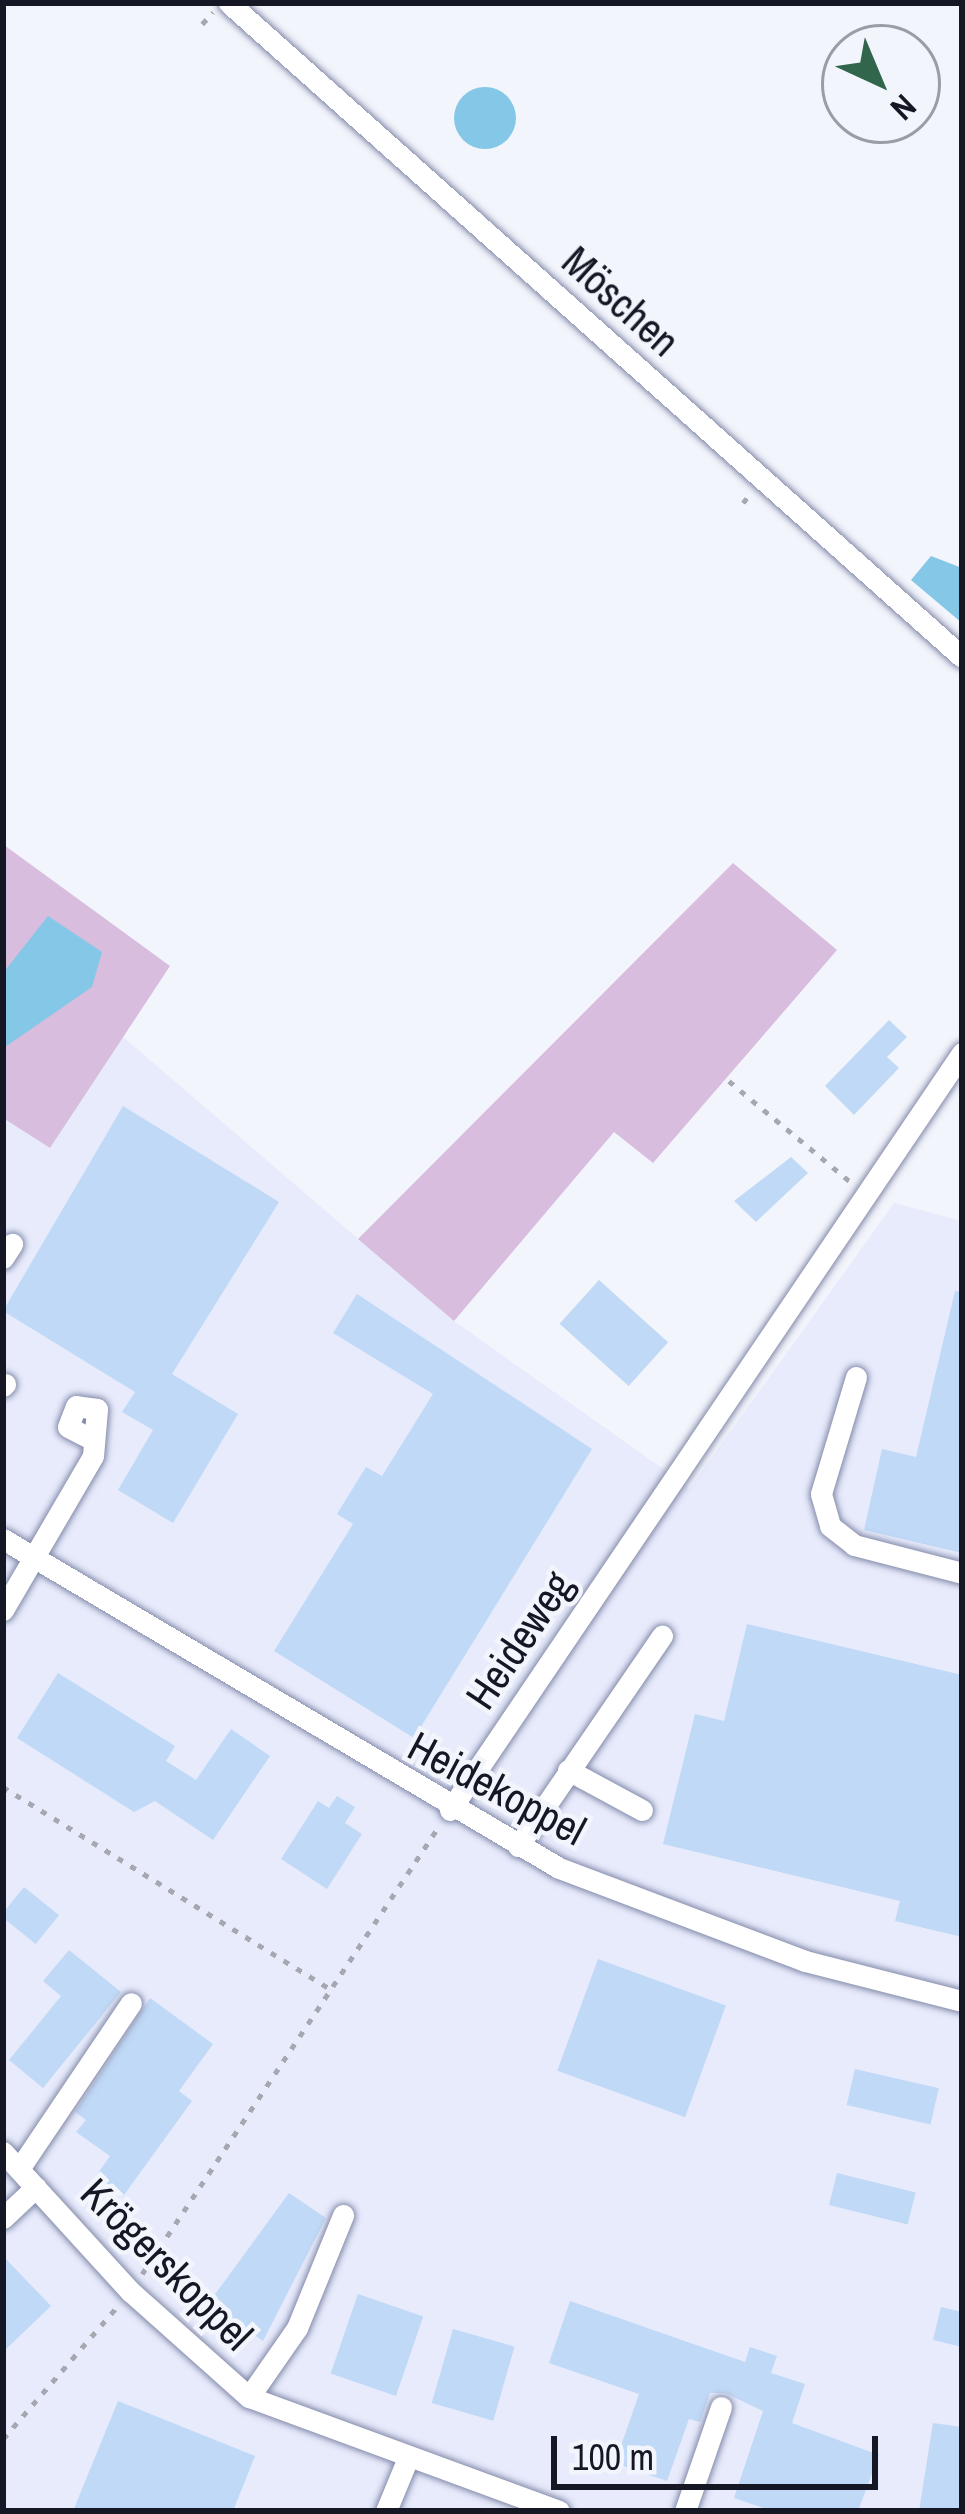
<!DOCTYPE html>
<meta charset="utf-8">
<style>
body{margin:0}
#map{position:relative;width:965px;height:2514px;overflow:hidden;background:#f3f5fc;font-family:"Archivo Narrow",sans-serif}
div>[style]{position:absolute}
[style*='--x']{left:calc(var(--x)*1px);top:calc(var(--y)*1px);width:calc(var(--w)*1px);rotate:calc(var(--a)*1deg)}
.built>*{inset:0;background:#e7ebfc}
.green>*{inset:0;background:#d8bdde}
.water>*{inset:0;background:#85c7e6}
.round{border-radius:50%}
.building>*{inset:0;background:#c0d9f6;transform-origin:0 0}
.path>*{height:4.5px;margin-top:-2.25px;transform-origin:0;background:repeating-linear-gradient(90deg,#a6a8b1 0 6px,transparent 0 15px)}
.roads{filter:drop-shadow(0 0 3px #848baa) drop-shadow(0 0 3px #848baa)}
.minor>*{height:21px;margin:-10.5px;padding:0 10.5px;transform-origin:10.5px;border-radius:10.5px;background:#fff}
span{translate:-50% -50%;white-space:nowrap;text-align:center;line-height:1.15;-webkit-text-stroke:9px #f3f5fc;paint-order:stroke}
.street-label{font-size:42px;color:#151824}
.frame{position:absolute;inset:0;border:6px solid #151824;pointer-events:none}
.north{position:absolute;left:821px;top:24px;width:120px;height:120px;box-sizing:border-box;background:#f3f5fc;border:3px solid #9a9da6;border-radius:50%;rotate:136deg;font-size:33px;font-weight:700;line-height:48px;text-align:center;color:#151824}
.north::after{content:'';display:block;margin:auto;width:42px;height:54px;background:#31664c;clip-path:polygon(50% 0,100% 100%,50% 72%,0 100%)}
.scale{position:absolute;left:551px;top:2436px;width:327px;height:54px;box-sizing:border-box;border:6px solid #151824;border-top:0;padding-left:15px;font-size:36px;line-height:42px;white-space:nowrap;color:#151824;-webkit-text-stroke:9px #f3f5fc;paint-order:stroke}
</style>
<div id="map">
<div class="built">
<div style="clip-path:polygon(122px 1036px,454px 1321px,690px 1488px,894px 1203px,962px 1221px,962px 2511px,3px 2511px,3px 1118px,50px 1148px)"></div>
</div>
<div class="green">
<div style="clip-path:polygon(4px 845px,170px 966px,50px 1148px,3px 1118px)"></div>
<div style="clip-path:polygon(733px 863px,837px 950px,653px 1163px,614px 1132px,454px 1321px,358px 1239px)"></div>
</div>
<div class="water">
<div class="round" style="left:454px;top:87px;width:62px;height:62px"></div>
<div style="clip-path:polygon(931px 556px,962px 568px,962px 623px,911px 580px)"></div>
<div style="clip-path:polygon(48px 916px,102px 952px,92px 987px,5px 1047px,3px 973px)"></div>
</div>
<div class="building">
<div style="clip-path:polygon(889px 1020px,907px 1037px,887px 1057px,899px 1068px,854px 1115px,825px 1086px)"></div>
<div style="clip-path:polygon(123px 1106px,279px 1202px,172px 1374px,238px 1414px,173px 1523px,118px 1490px,153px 1430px,122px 1412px,135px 1392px,3px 1311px)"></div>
<div style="clip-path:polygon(791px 1157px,808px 1173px,756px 1222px,734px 1201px)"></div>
<div style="left:599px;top:1280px;width:93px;height:59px;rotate:42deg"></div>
<div style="clip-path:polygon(955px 1291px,962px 1292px,962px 1553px,864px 1530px,882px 1449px,916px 1457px)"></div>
<div style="clip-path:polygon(357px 1294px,592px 1449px,414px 1738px,274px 1651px,353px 1524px,337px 1514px,366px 1467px,382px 1476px,433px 1394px,333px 1333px)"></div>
<div style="clip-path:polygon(747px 1624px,962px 1675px,962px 1937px,895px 1921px,900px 1901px,663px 1844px,695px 1714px,724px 1721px)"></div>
<div style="clip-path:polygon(58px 1673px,175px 1746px,166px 1761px,196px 1780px,231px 1729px,270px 1756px,213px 1840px,155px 1801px,134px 1812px,17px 1738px)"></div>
<div style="clip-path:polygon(337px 1796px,355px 1807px,345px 1823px,362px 1834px,327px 1889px,281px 1859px,318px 1801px,329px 1808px)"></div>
<div style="left:24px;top:1887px;width:45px;height:37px;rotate:39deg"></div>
<div style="clip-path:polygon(69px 1950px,121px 1992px,43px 2088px,9px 2060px,61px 1996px,43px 1981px)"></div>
<div style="left:598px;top:1959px;width:136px;height:119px;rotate:20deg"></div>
<div style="clip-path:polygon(150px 1998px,213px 2044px,179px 2091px,192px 2101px,124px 2195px,96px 2176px,110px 2156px,76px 2132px,86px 2120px,75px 2112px)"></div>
<div style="left:855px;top:2069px;width:86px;height:37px;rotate:13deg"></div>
<div style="left:837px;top:2173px;width:81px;height:33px;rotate:14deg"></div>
<div style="clip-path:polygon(289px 2193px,326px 2218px,263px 2341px,208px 2304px)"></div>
<div style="clip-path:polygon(3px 2256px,51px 2306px,3px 2352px)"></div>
<div style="left:358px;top:2294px;width:69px;height:84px;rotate:19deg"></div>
<div style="clip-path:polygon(570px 2301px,745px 2362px,750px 2347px,777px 2356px,771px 2373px,805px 2384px,792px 2423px,879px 2455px,858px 2511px,772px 2511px,734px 2498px,763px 2411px,725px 2393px,710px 2393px,700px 2422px,689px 2419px,667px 2481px,615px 2463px,639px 2394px,549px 2363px)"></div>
<div style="clip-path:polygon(941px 2307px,962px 2312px,962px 2347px,933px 2340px)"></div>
<div style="left:453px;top:2329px;width:64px;height:77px;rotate:16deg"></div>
<div style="clip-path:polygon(118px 2401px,255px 2456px,233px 2511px,73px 2511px)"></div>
<div style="clip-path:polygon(933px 2423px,962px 2427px,962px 2511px,919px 2511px)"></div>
</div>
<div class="path">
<div style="--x:202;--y:24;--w:16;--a:-47"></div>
<div style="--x:743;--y:503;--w:14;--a:-54"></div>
<div style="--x:729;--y:1081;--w:160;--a:39.7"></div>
<div style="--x:3;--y:1787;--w:384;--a:31.7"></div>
<div style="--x:142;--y:2274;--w:534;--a:-56.46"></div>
<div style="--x:3;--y:2439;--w:174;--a:-49.2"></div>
</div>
<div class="roads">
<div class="minor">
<div style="--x:229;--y:3;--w:982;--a:41.74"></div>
<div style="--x:3;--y:1258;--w:17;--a:-57"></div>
<div style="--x:856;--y:1377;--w:122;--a:106.7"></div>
<div style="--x:821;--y:1494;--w:33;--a:74"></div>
<div style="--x:830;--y:1526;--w:31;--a:38"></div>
<div style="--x:854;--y:1545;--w:112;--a:14.5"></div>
<div style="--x:3;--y:1386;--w:3;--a:-45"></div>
<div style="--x:3;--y:1539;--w:646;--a:30.61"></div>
<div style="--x:559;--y:1868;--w:263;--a:20.7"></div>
<div style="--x:805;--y:1961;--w:162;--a:14.3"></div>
<div style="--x:3;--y:1610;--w:178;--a:-59.7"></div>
<div style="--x:93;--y:1456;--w:47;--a:-85.1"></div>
<div style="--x:97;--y:1409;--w:21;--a:-172"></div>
<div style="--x:76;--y:1406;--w:22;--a:111"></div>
<div style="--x:68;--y:1427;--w:25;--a:27"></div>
<div style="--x:568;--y:1770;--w:84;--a:28.4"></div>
<div style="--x:450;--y:1810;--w:914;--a:-55.93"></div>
<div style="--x:518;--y:1846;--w:255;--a:-55.6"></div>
<div style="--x:3;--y:2152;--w:190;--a:47.6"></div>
<div style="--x:131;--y:2292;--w:158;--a:41.7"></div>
<div style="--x:249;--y:2397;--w:330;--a:20.2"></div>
<div style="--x:19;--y:2169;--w:200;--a:-56"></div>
<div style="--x:3;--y:2218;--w:45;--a:-43.2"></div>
<div style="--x:249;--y:2397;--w:84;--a:-55.2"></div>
<div style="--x:297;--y:2328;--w:122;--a:-67.8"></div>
<div style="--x:386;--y:2511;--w:55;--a:-67.6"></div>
<div style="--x:685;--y:2511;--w:110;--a:-70.9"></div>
</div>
</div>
<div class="street-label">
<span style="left:621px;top:301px;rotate:42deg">Möschen</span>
<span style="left:519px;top:1640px;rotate:-56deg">Heideweg</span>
<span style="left:497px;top:1788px;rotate:28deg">Heidekoppel</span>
<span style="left:167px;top:2264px;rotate:45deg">Krögerskoppel</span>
</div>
<div class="frame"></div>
<div class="north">N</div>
<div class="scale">100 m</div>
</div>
